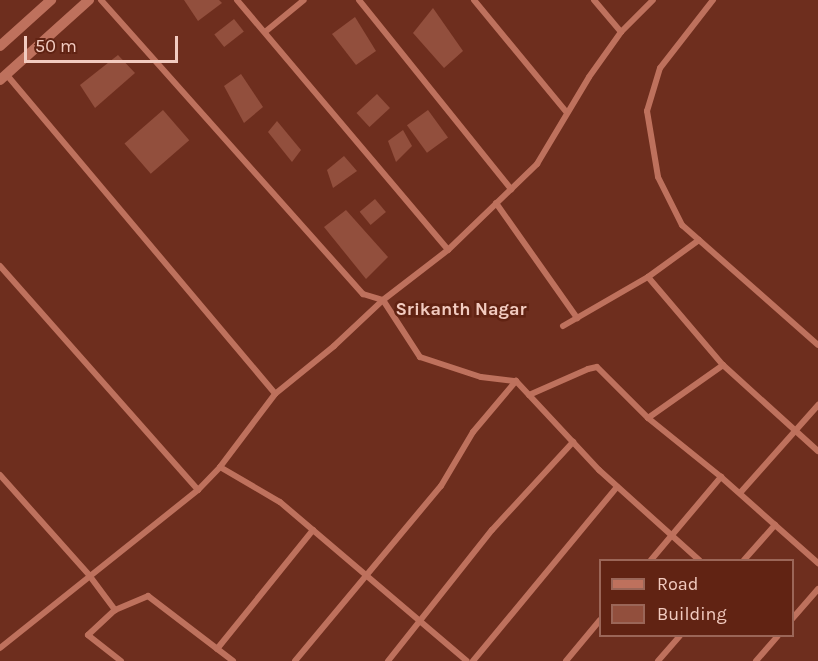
<!DOCTYPE html>
<style>
body{margin:0}
#map{position:relative;width:818px;height:661px;overflow:hidden;background:#6e2e1e;font-family:Karla,sans-serif}
div>[style]{position:absolute}
[style*='--x']{left:calc(var(--x)*1px);top:calc(var(--y)*1px);width:calc(var(--w)*1px);rotate:calc(var(--a)*1deg)}
.building>*{inset:0;background:#924f3d;transform-origin:0 0}
.minor>*{height:6px;margin:-3px;padding:0 3px;transform-origin:3px;border-radius:3px;background:#be715d}
.tertiary>*{height:10px;margin:-5px;padding:0 5px;transform-origin:5px;border-radius:5px;background:#be715d}
span{translate:-50% -50%;white-space:nowrap;text-align:center;line-height:1.15;-webkit-text-stroke:5px #612313;paint-order:stroke}
.neighbourhood-label{font-size:18px;color:#f2cbc0;font-weight:700}
.legend{position:absolute;left:599px;top:559px;width:195px;height:78px;box-sizing:border-box;background:#612313;border:2px solid #9b6658;margin:0;padding:8px 10px;list-style:none;font-size:18px;color:#f2cbc0}
.legend li{display:flex;align-items:center;gap:12px;height:30px}
.legend b{width:30px;border:2px solid #9b6658}
.scale{position:absolute;left:24px;top:36px;width:154px;height:27px;box-sizing:border-box;border:3px solid #f2cbc0;border-top:0;padding-left:8px;font-size:18px;line-height:21px;white-space:nowrap;color:#f2cbc0;-webkit-text-stroke:4px #612313;paint-order:stroke}
</style>
<div id="map">
<div class="building">
<div style="clip-path:polygon(184px 0,219px 0,222px 3px,198px 21px)"></div>
<div style="clip-path:polygon(433px 8px,463px 51px,444px 68px,413px 33px)"></div>
<div style="clip-path:polygon(355px 17px,376px 51px,356px 65px,332px 34px)"></div>
<div style="left:234px;top:19px;width:16px;height:25px;rotate:52deg"></div>
<div style="clip-path:polygon(118px 55px,135px 73px,95px 108px,80px 85px)"></div>
<div style="clip-path:polygon(241px 74px,263px 107px,244px 123px,224px 86px)"></div>
<div style="left:377px;top:94px;width:19px;height:28px;rotate:47deg"></div>
<div style="left:163px;top:110px;width:40px;height:51px;rotate:49deg"></div>
<div style="left:428px;top:110px;width:34px;height:26px;rotate:54deg"></div>
<div style="clip-path:polygon(277px 121px,301px 150px,292px 162px,268px 132px)"></div>
<div style="clip-path:polygon(403px 130px,412px 146px,396px 162px,388px 141px)"></div>
<div style="clip-path:polygon(344px 156px,357px 171px,333px 188px,327px 170px)"></div>
<div style="left:375px;top:199px;width:17px;height:20px;rotate:50deg"></div>
<div style="clip-path:polygon(346px 210px,388px 257px,366px 279px,324px 227px)"></div>
</div>
<div class="minor">
<div style="--x:101;--y:0;--w:394;--a:48.3"></div>
<div style="--x:363;--y:294;--w:21;--a:17"></div>
<div style="--x:383;--y:300;--w:82;--a:-37.6"></div>
<div style="--x:448;--y:250;--w:124;--a:-44"></div>
<div style="--x:537;--y:164;--w:101;--a:-59.1"></div>
<div style="--x:589;--y:77;--w:55;--a:-54.6"></div>
<div style="--x:621;--y:32;--w:45;--a:-45"></div>
<div style="--x:237;--y:0;--w:327;--a:49.8"></div>
<div style="--x:359;--y:0;--w:243;--a:51.2"></div>
<div style="--x:474;--y:0;--w:146;--a:50.5"></div>
<div style="--x:594;--y:0;--w:42;--a:49.8"></div>
<div style="--x:713;--y:0;--w:86;--a:127.9"></div>
<div style="--x:660;--y:68;--w:45;--a:106.8"></div>
<div style="--x:647;--y:111;--w:67;--a:80.5"></div>
<div style="--x:658;--y:177;--w:54;--a:63.4"></div>
<div style="--x:682;--y:225;--w:181;--a:41.4"></div>
<div style="--x:265;--y:32;--w:50;--a:-39.4"></div>
<div style="--x:6;--y:74;--w:418;--a:49.9"></div>
<div style="--x:496;--y:203;--w:141;--a:54.8"></div>
<div style="--x:0;--y:266;--w:299;--a:48.5"></div>
<div style="--x:648;--y:277;--w:116;--a:49.6"></div>
<div style="--x:723;--y:365;--w:128;--a:42.2"></div>
<div style="--x:563;--y:326;--w:98;--a:-30"></div>
<div style="--x:648;--y:277;--w:63;--a:-36"></div>
<div style="--x:529;--y:395;--w:64;--a:-23.8"></div>
<div style="--x:588;--y:369;--w:9;--a:-13"></div>
<div style="--x:597;--y:367;--w:72;--a:45"></div>
<div style="--x:648;--y:418;--w:94;--a:38.9"></div>
<div style="--x:721;--y:477;--w:130;--a:41.6"></div>
<div style="--x:648;--y:418;--w:92;--a:-35.2"></div>
<div style="--x:220;--y:467;--w:69;--a:30.3"></div>
<div style="--x:280;--y:502;--w:245;--a:40.4"></div>
<div style="--x:0;--y:475;--w:134;--a:48.3"></div>
<div style="--x:89;--y:575;--w:44;--a:53.4"></div>
<div style="--x:740;--y:493;--w:118;--a:-48.4"></div>
<div style="--x:651;--y:560;--w:109;--a:-49.9"></div>
<div style="--x:744;--y:560;--w:47;--a:-48.5"></div>
<div style="--x:792;--y:619;--w:40;--a:-49"></div>
<div style="--x:0;--y:648;--w:253;--a:-38.6"></div>
<div style="--x:198;--y:490;--w:32;--a:-46"></div>
<div style="--x:220;--y:467;--w:91;--a:-53"></div>
<div style="--x:275;--y:394;--w:76;--a:-39.1"></div>
<div style="--x:334;--y:346;--w:67;--a:-43.2"></div>
<div style="--x:383;--y:300;--w:68;--a:57"></div>
<div style="--x:420;--y:357;--w:64;--a:18.2"></div>
<div style="--x:481;--y:377;--w:35;--a:7"></div>
<div style="--x:516;--y:381;--w:122;--a:47"></div>
<div style="--x:599;--y:470;--w:135;--a:42"></div>
<div style="--x:217;--y:649;--w:153;--a:-51.1"></div>
<div style="--x:121;--y:661;--w:42;--a:-141.8"></div>
<div style="--x:88;--y:635;--w:37;--a:-43"></div>
<div style="--x:115;--y:610;--w:36;--a:-23"></div>
<div style="--x:148;--y:596;--w:107;--a:37.4"></div>
<div style="--x:295;--y:661;--w:228;--a:-50.2"></div>
<div style="--x:441;--y:486;--w:63;--a:-59.3"></div>
<div style="--x:473;--y:432;--w:67;--a:-49.9"></div>
<div style="--x:388;--y:661;--w:167;--a:-51.6"></div>
<div style="--x:492;--y:530;--w:120;--a:-47.4"></div>
<div style="--x:473;--y:661;--w:226;--a:-50.4"></div>
<div style="--x:566;--y:661;--w:53;--a:-50.3"></div>
<div style="--x:658;--y:661;--w:33;--a:-49"></div>
<div style="--x:756;--y:661;--w:33;--a:-49"></div>
</div>
<div class="tertiary">
<div style="--x:0;--y:46;--w:69;--a:-42"></div>
<div style="--x:0;--y:80;--w:120;--a:-42"></div>
</div>
<div class="neighbourhood-label">
<span style="left:461px;top:309px">Srikanth Nagar</span>
</div>
<ul class="legend">
<li><b style="height:8px;background:#be715d"></b>Road</li>
<li><b style="height:16px;background:#924f3d"></b>Building</li>
</ul>
<div class="scale">50 m</div>
</div>
